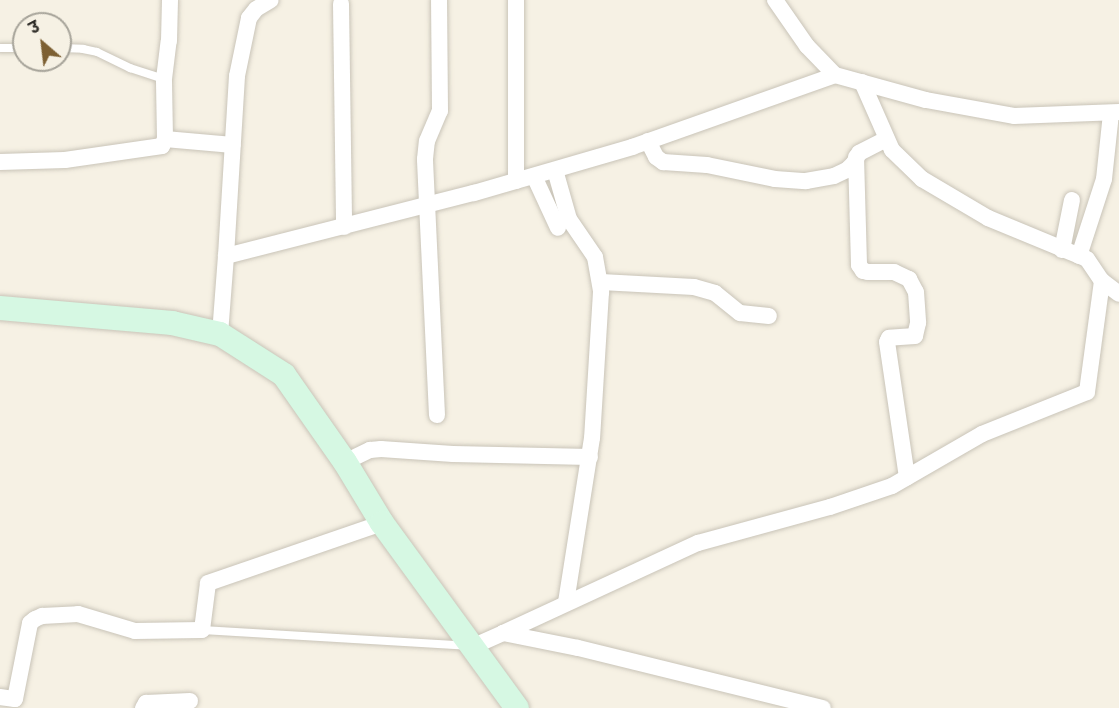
<!DOCTYPE html>
<meta charset="utf-8">
<style>
body{margin:0}
#map{position:relative;width:1119px;height:708px;overflow:hidden;background:#f6f1e4;font-family:Poppins,"Noto Sans Devanagari",sans-serif}
div>[style]{position:absolute}
[style*='--x']{left:calc(var(--x)*1px);top:calc(var(--y)*1px);width:calc(var(--w)*1px);rotate:calc(var(--a)*1deg)}
.roads{filter:drop-shadow(0 0 2px #c9c4b8) drop-shadow(0 0 2px #c9c4b8)}
.lane>*{height:8px;margin:-4px;padding:0 4px;transform-origin:4px;border-radius:4px;background:#fff}
.street>*{height:16px;margin:-8px;padding:0 8px;transform-origin:8px;border-radius:8px;background:#fff}
.secondary>*{height:24px;margin:-12px;padding:0 12px;transform-origin:12px;border-radius:12px;background:#d6f8e3}
span{translate:-50% -50%;white-space:nowrap;text-align:center;line-height:1.15;-webkit-text-stroke:6px #f6f1e4;paint-order:stroke}
.north{position:absolute;left:12px;top:12px;width:60px;height:60px;box-sizing:border-box;background:#f6f1e4;border:2px solid #a6a399;border-radius:50%;rotate:332deg;font-size:16px;font-weight:700;line-height:24px;text-align:center;color:#2f2d28}
.north::after{content:'';display:block;margin:auto;width:21px;height:27px;background:#7d6033;clip-path:polygon(50% 0,100% 100%,50% 72%,0 100%)}
</style>
<div id="map">
<div class="roads">
<div class="lane">
<div style="--x:0;--y:48;--w:24;--a:0"></div>
<div style="--x:60;--y:48;--w:23;--a:2"></div>
<div style="--x:83;--y:49;--w:14;--a:12"></div>
<div style="--x:97;--y:52;--w:37;--a:26"></div>
<div style="--x:130;--y:68;--w:36;--a:18"></div>
<div style="--x:202;--y:630;--w:266;--a:3.4"></div>
</div>
<div class="street">
<div style="--x:775;--y:0;--w:56;--a:55.2"></div>
<div style="--x:807;--y:46;--w:40;--a:46"></div>
<div style="--x:341;--y:4;--w:223;--a:89.2"></div>
<div style="--x:862;--y:82;--w:74;--a:66.2"></div>
<div style="--x:892;--y:150;--w:42;--a:44"></div>
<div style="--x:922;--y:179;--w:77;--a:30.6"></div>
<div style="--x:988;--y:218;--w:107;--a:22.5"></div>
<div style="--x:1087;--y:259;--w:27;--a:56"></div>
<div style="--x:1102;--y:281;--w:21;--a:37"></div>
<div style="--x:165;--y:139;--w:68;--a:5"></div>
<div style="--x:648;--y:141;--w:18;--a:63"></div>
<div style="--x:656;--y:157;--w:9;--a:36"></div>
<div style="--x:663;--y:162;--w:44;--a:3.9"></div>
<div style="--x:707;--y:165;--w:69;--a:11.6"></div>
<div style="--x:775;--y:179;--w:31;--a:4"></div>
<div style="--x:806;--y:181;--w:28;--a:-10"></div>
<div style="--x:834;--y:176;--w:14;--a:-25"></div>
<div style="--x:847;--y:170;--w:10;--a:-45"></div>
<div style="--x:854;--y:163;--w:11;--a:-63"></div>
<div style="--x:859;--y:153;--w:31;--a:-27"></div>
<div style="--x:856;--y:157;--w:108;--a:88.4"></div>
<div style="--x:859;--y:265;--w:7;--a:56"></div>
<div style="--x:863;--y:271;--w:5;--a:11"></div>
<div style="--x:868;--y:272;--w:26;--a:0"></div>
<div style="--x:894;--y:272;--w:17;--a:25"></div>
<div style="--x:909;--y:279;--w:15;--a:62"></div>
<div style="--x:916;--y:292;--w:31;--a:86"></div>
<div style="--x:918;--y:323;--w:13;--a:103"></div>
<div style="--x:915;--y:336;--w:26;--a:176"></div>
<div style="--x:889;--y:338;--w:4;--a:117"></div>
<div style="--x:887;--y:342;--w:137;--a:81.6"></div>
<div style="--x:0;--y:162;--w:65;--a:-1.8"></div>
<div style="--x:65;--y:160;--w:98;--a:-8.2"></div>
<div style="--x:162;--y:146;--w:8;--a:-67"></div>
<div style="--x:165;--y:139;--w:60;--a:-91"></div>
<div style="--x:164;--y:79;--w:38;--a:-83"></div>
<div style="--x:169;--y:41;--w:41;--a:-88.6"></div>
<div style="--x:555;--y:170;--w:51;--a:74.1"></div>
<div style="--x:569;--y:219;--w:46;--a:55.6"></div>
<div style="--x:595;--y:257;--w:36;--a:80"></div>
<div style="--x:601;--y:292;--w:146;--a:93.5"></div>
<div style="--x:592;--y:438;--w:167;--a:99"></div>
<div style="--x:534;--y:176;--w:57;--a:65.2"></div>
<div style="--x:516;--y:181;--w:181;--a:-90"></div>
<div style="--x:1062;--y:250;--w:51;--a:-78.7"></div>
<div style="--x:226;--y:256;--w:180;--a:-86.5"></div>
<div style="--x:237;--y:76;--w:59;--a:-78.3"></div>
<div style="--x:249;--y:18;--w:11;--a:-52"></div>
<div style="--x:256;--y:9;--w:17;--a:-31"></div>
<div style="--x:1079;--y:256;--w:81;--a:-72"></div>
<div style="--x:1104;--y:179;--w:66;--a:-83.9"></div>
<div style="--x:601;--y:282;--w:93;--a:3.1"></div>
<div style="--x:694;--y:287;--w:22;--a:16"></div>
<div style="--x:715;--y:293;--w:32;--a:39"></div>
<div style="--x:740;--y:313;--w:29;--a:6"></div>
<div style="--x:220;--y:334;--w:78;--a:-85.6"></div>
<div style="--x:226;--y:256;--w:256;--a:-14.3"></div>
<div style="--x:474;--y:193;--w:165;--a:-16.2"></div>
<div style="--x:632;--y:147;--w:215;--a:-19.5"></div>
<div style="--x:835;--y:75;--w:94;--a:15.4"></div>
<div style="--x:926;--y:100;--w:89;--a:10.3"></div>
<div style="--x:1014;--y:116;--w:105;--a:-2.2"></div>
<div style="--x:437;--y:415;--w:256;--a:-92.7"></div>
<div style="--x:425;--y:159;--w:18;--a:-84"></div>
<div style="--x:427;--y:141;--w:33;--a:-67"></div>
<div style="--x:440;--y:111;--w:111;--a:-90.5"></div>
<div style="--x:345;--y:462;--w:28;--a:-26"></div>
<div style="--x:370;--y:450;--w:11;--a:-5"></div>
<div style="--x:381;--y:449;--w:72;--a:4"></div>
<div style="--x:453;--y:454;--w:137;--a:1.3"></div>
<div style="--x:503;--y:633;--w:215;--a:-24.8"></div>
<div style="--x:698;--y:543;--w:137;--a:-15.3"></div>
<div style="--x:830;--y:507;--w:65;--a:-18.7"></div>
<div style="--x:892;--y:486;--w:104;--a:-30"></div>
<div style="--x:982;--y:434;--w:113;--a:-21.8"></div>
<div style="--x:1087;--y:392;--w:112;--a:-82.3"></div>
<div style="--x:474;--y:646;--w:32;--a:-24"></div>
<div style="--x:503;--y:633;--w:76;--a:11.3"></div>
<div style="--x:578;--y:648;--w:252;--a:13.8"></div>
<div style="--x:0;--y:697;--w:15;--a:8"></div>
<div style="--x:15;--y:699;--w:77;--a:-78.8"></div>
<div style="--x:30;--y:623;--w:6;--a:-39"></div>
<div style="--x:35;--y:619;--w:8;--a:-23"></div>
<div style="--x:42;--y:616;--w:36;--a:-3"></div>
<div style="--x:78;--y:614;--w:59;--a:16.6"></div>
<div style="--x:135;--y:631;--w:67;--a:-0.9"></div>
<div style="--x:202;--y:630;--w:47;--a:-82.7"></div>
<div style="--x:208;--y:583;--w:184;--a:-19"></div>
<div style="--x:143;--y:708;--w:6;--a:-59"></div>
<div style="--x:146;--y:703;--w:44;--a:-2.6"></div>
</div>
<div class="secondary">
<div style="--x:0;--y:308;--w:173;--a:5"></div>
<div style="--x:172;--y:323;--w:49;--a:12.9"></div>
<div style="--x:220;--y:334;--w:76;--a:32.6"></div>
<div style="--x:284;--y:375;--w:106;--a:55"></div>
<div style="--x:345;--y:462;--w:71;--a:58.8"></div>
<div style="--x:382;--y:523;--w:229;--a:53.9"></div>
</div>
</div>
<div class="north">उ</div>
</div>
